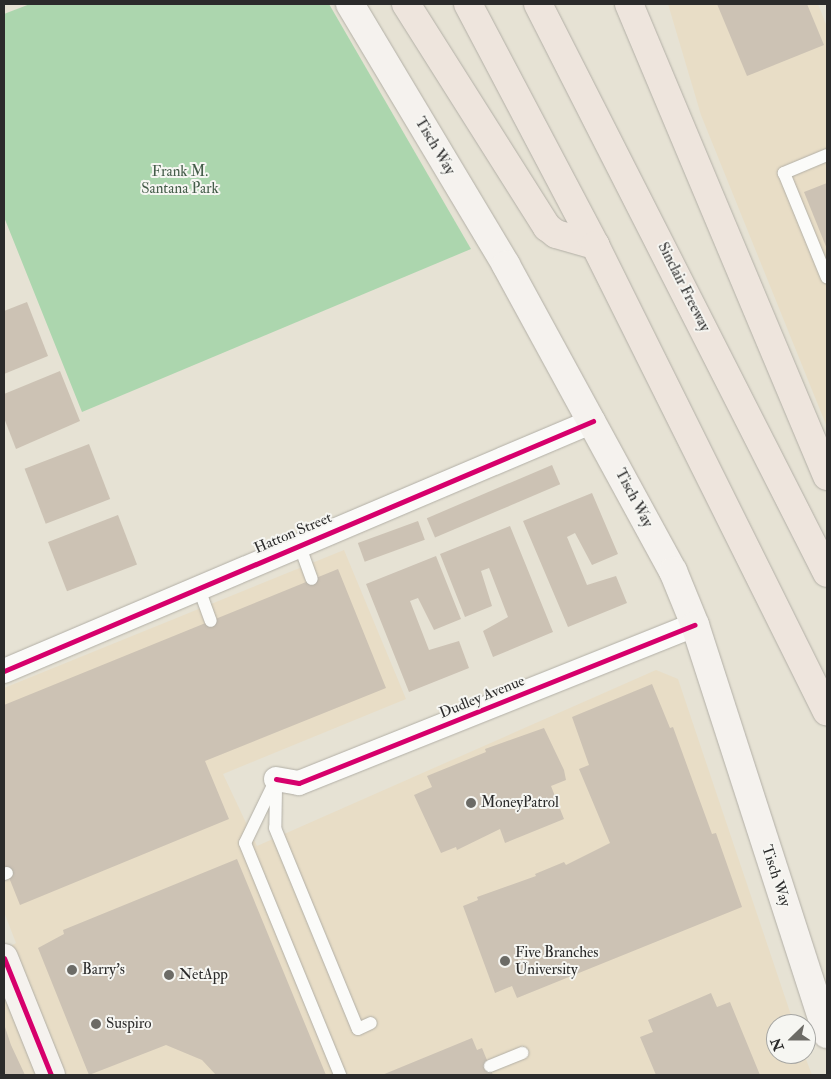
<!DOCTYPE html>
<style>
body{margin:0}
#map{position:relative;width:831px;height:1079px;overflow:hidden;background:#e6e2d4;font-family:"IM FELL Double Pica",serif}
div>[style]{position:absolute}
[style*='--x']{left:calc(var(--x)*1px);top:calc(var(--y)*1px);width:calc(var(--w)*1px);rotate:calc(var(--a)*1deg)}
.built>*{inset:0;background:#e8ddc6}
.green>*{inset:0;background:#acd6ae}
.building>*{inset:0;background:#ccc2b4;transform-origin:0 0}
.roads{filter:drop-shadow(0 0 1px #b2afa6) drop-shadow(0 0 1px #b2afa6)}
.lane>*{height:12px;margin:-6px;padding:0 6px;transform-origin:6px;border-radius:6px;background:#fbfbf9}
.street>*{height:24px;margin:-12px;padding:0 12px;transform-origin:12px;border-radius:12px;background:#fbfbf9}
.secondary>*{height:28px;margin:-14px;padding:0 14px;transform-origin:14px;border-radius:14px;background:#f5f2ee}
.highway>*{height:28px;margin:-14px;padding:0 14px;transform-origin:14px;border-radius:14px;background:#eee5dd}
.cycleway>*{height:5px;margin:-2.5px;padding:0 2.5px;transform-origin:2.5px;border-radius:2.5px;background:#d6006c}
.dots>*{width:14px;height:14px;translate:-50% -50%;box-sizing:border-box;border:2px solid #f6f6f2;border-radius:50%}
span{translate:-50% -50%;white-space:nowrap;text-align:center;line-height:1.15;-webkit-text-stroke:4px #f6f6f2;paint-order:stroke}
.street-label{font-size:15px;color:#2b2b2b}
.park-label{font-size:15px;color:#445c49}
.poi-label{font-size:15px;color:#2b2b2b}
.left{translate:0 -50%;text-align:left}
.frame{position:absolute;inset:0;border:5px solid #2b2b2b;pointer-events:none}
.north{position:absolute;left:766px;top:1014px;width:50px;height:50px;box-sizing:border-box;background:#f6f6f2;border:1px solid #a5a5a2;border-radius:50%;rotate:248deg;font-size:14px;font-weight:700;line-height:20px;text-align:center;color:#2b2b2b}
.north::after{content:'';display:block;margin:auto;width:18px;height:22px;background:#6c6b66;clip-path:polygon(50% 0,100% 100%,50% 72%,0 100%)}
</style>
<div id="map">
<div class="built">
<div style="clip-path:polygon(668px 4px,818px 4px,827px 27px,827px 427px,701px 115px)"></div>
<div style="clip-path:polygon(344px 550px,406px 699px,223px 774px,257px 846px,656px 670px,678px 679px,794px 1024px,776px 1024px,776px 1054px,804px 1054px,812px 1075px,4px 1075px,4px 950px,16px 943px,4px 912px,4px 688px)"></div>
</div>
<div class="green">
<div style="clip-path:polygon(30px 4px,329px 4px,471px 249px,82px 412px,4px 217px,4px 14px)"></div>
</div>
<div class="building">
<div style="clip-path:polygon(717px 4px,807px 4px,824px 45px,747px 76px)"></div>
<div style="clip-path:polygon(827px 183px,827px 249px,804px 192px)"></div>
<div style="clip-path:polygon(27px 302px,48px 356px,4px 374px,4px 311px)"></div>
<div style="clip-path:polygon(60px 371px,80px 421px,16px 449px,4px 418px,4px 394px)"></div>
<div style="left:89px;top:444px;width:59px;height:69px;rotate:69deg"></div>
<div style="left:552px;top:465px;width:21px;height:136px;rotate:67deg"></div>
<div style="clip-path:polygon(592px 493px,618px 554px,592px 565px,575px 533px,567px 537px,587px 585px,616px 576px,627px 603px,568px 627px,523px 521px)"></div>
<div style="left:118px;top:515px;width:53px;height:75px;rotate:69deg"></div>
<div style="left:418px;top:521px;width:20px;height:64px;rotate:70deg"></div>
<div style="clip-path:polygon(510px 526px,553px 632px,493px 657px,483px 631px,508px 617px,489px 568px,481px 571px,492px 606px,465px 617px,440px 554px)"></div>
<div style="clip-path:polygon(436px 556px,461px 619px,434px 630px,418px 598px,410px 601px,429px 650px,459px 641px,469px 668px,409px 692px,366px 584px)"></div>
<div style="clip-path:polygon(338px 569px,386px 688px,205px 761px,229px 819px,20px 905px,4px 865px,4px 705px)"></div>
<div style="clip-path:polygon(652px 684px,670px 728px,673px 727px,712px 834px,716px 833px,742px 907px,517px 998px,512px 986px,495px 993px,463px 906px,478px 900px,477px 897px,536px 876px,535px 874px,564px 862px,566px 865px,610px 843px,579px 769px,589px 765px,572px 717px)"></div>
<div style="clip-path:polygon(544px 728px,564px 770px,566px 780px,551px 786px,564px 819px,505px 843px,500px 829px,457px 850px,456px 847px,441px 853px,414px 795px,432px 787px,427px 776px,486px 752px,485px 749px)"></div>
<div style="clip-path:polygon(237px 859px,326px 1075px,216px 1075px,202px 1060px,166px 1045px,89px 1075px,38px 948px,64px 934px,63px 930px)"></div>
<div style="clip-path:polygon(711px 993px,717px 1007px,730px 1002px,760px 1075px,656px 1075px,640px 1037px,653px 1032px,648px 1020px)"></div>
<div style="clip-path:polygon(4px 1024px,11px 1045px,25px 1075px,4px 1075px)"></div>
<div style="clip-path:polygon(472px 1038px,477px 1050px,482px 1048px,493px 1075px,382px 1075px)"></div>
</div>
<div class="roads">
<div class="lane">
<div style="--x:827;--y:155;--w:47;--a:157.3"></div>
<div style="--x:784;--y:173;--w:113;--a:67.7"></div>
<div style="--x:299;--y:544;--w:37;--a:70"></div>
<div style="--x:198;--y:586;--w:37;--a:70"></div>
<div style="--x:276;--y:779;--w:71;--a:115.8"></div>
<div style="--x:245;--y:843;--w:251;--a:67.7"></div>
<div style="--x:276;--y:789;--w:39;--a:91"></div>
<div style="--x:275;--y:828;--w:217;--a:67.6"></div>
<div style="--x:358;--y:1029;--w:14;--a:-25"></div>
<div style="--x:4;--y:874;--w:3;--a:-18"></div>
<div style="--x:490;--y:1066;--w:35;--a:-22"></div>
</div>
<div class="street">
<div style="--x:4;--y:671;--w:640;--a:-23"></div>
<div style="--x:276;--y:779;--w:23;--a:10"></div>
<div style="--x:299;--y:783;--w:426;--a:-21.8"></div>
</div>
<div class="secondary">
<div style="--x:350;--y:4;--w:304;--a:59.1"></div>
<div style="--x:506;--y:265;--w:349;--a:61.4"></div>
<div style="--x:673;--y:571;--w:58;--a:67.8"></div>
<div style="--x:695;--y:625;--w:430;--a:72.1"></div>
<div style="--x:4;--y:958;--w:126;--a:68.1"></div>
</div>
<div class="highway">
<div style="--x:406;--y:4;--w:264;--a:57.7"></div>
<div style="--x:547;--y:227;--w:11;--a:38"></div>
<div style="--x:556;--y:234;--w:41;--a:15.8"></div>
<div style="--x:468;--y:4;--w:272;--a:62.2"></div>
<div style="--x:595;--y:245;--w:521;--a:63.58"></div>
<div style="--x:538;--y:4;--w:638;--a:63.07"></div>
<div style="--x:629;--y:4;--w:512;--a:67.24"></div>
</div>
</div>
<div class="cycleway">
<div style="--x:4;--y:671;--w:640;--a:-23"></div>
<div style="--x:276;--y:779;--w:23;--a:10"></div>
<div style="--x:299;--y:783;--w:426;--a:-21.8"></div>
<div style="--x:4;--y:958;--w:126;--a:68.1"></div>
</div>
<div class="dots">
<div style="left:471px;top:803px;background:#6c6b66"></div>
<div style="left:505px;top:961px;background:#6c6b66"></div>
<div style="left:72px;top:970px;background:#6c6b66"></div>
<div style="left:169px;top:975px;background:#6c6b66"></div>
<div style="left:96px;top:1024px;background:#6c6b66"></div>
</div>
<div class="street-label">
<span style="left:435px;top:146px;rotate:59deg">Tisch Way</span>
<span style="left:684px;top:287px;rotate:63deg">Sinclair Freeway</span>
<span style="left:634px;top:498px;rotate:62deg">Tisch Way</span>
<span style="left:293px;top:533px;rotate:-23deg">Hatton Street</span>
<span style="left:482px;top:697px;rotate:-22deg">Dudley Avenue</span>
<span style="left:776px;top:876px;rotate:72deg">Tisch Way</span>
</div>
<div class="park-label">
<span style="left:180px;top:180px">Frank M.<br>Santana Park</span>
</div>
<div class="poi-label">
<span class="left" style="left:481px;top:803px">MoneyPatrol</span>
<span class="left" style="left:515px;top:961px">Five Branches<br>University</span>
<span class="left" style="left:82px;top:970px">Barry's</span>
<span class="left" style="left:179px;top:975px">NetApp</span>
<span class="left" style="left:106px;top:1024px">Suspiro</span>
</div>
<div class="frame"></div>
<div class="north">N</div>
</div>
